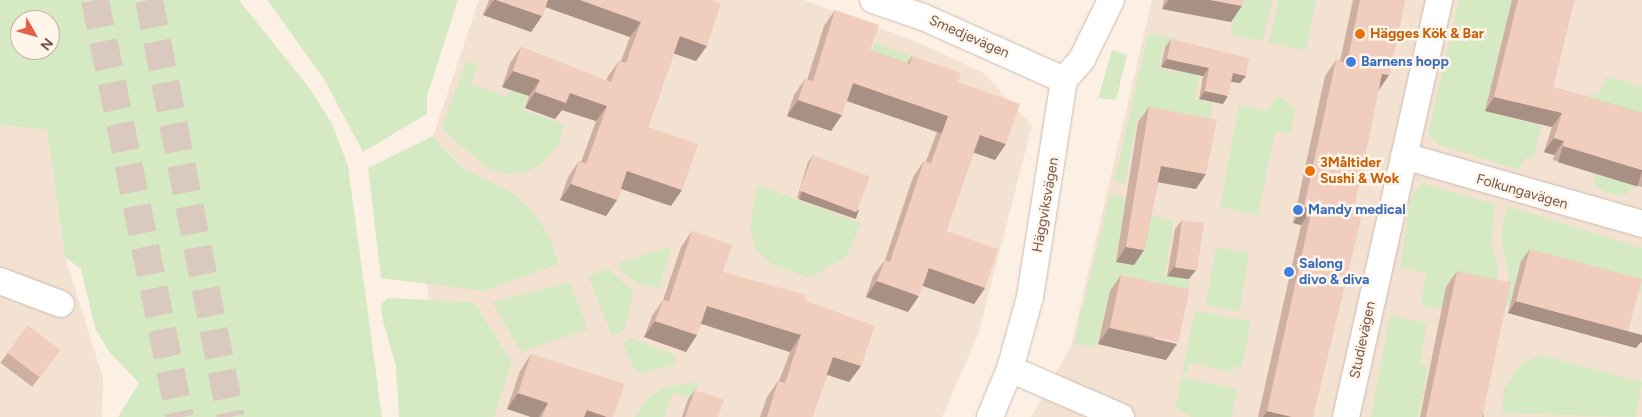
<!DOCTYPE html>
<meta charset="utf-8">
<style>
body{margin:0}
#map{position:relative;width:1642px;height:417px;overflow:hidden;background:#fcf0e4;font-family:Figtree,sans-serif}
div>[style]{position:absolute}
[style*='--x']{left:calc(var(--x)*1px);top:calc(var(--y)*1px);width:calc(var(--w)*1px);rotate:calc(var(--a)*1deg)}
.residential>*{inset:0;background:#f3e2d2}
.green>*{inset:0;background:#d5e9c3;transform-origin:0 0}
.motorway-tunnel>*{height:28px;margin-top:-14px;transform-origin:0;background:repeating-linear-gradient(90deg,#dac9be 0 28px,transparent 0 42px)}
.roads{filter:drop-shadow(0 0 1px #cfb9ad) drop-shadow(0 0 1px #cfb9ad)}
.minor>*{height:26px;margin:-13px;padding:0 13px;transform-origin:13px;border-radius:13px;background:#fff}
.wall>*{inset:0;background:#ceb0a2;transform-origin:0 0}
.shaded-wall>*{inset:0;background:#a89084;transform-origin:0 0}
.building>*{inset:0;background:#f0cdbc;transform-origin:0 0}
.dots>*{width:14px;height:14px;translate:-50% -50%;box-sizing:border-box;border:2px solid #fff5ea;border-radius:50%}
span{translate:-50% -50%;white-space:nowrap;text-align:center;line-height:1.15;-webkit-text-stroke:5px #fff5ea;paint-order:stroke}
.food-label{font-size:14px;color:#c56008;font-weight:700}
.left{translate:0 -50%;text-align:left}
.street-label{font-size:14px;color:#73554a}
.shop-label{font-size:14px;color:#366cbe;font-weight:700}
.north{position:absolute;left:10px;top:10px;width:50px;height:50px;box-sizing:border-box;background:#fff5ea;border:1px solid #c7b5aa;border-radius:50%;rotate:128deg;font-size:14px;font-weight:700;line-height:20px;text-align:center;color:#73554a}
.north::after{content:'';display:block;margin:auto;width:18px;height:22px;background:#e3614b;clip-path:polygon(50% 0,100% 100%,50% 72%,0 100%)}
</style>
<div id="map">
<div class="residential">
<div style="clip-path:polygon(479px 0,804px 0,915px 41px,984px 73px,1032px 126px,978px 335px,942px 417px,494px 417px,512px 362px,474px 302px,429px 300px,425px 271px,465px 170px,433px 136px)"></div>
<div style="clip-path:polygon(1152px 0,1642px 0,1642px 417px,1031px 417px,1071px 346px)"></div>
<div style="clip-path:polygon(0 125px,47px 130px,65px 257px,103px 378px,102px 417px,0 417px)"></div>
</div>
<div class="green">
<div style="clip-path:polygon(evenodd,0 0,239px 0,311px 90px,332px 124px,348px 166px,382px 417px,118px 417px,139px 383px,109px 352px,95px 328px,81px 269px,65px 257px,47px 130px,0 125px,0 0,20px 20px,50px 20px,50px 50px,20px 50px,20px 20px)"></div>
<div style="clip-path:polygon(267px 0,458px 0,427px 96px,427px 114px,363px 152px,324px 79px)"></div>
<div style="clip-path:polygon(1237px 0,1272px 0,1263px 41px,1230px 35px)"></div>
<div style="clip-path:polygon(1278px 0,1316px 0,1306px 50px,1269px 43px)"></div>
<div style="clip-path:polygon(1459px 0,1512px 0,1485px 111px,1545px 114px,1533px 157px,1526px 158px,1518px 170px,1437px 144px,1428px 133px)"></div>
<div style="clip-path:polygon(1148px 34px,1175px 38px,1173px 48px,1163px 47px,1159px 68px,1180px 73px,1184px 54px,1203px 58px,1195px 100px,1213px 103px,1207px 133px,1137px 120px,1125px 184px,1114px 182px)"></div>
<div style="clip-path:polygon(875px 43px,944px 68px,867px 67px)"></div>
<div style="clip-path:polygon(1112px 50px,1127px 55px,1116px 100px,1098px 98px)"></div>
<div style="clip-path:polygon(467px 61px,477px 64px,471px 84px,508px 97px,515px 77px,532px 83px,523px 110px,565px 124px,559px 144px,543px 163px,524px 173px,507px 174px,486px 167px,441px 128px)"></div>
<div style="clip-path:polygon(1607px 76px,1642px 87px,1642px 130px,1574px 98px,1599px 93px)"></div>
<div style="clip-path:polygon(1278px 95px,1295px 109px,1290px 134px,1275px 131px,1258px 215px,1220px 207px,1239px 105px,1268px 111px)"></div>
<div style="clip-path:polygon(433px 136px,461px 167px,511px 192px,534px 213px,551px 239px,558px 264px,484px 291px,381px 278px,368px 168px)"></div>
<div style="clip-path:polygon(1594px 172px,1629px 178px,1628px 183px,1635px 185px,1625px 195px,1606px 193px,1594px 184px)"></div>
<div style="clip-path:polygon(1421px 183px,1495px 204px,1491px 242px,1498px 268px,1495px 297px,1442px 309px,1421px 305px,1426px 273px,1400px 267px,1410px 200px)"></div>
<div style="clip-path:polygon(757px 185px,861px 223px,846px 257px,809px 278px,772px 264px,757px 252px,750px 227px)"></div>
<div style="clip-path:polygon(1110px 194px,1131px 200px,1120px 234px,1144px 214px,1174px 220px,1165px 275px,1190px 280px,1185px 307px,1110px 290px,1096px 348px,1074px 343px)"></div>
<div style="clip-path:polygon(1507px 206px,1642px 248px,1642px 293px,1522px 261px,1509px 308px,1505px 305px,1509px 275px,1501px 237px)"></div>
<div style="clip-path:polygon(672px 246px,659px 288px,636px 283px,621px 270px,619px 263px)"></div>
<div style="left:1216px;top:247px;width:34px;height:59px;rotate:10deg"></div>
<div style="clip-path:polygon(608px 269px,633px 291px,625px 329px,612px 336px,588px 276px)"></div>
<div style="clip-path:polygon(569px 282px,588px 329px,521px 352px,492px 302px)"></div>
<div style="clip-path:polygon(388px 298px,474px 302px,512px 362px,494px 417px,399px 417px,396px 367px,382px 317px,381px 304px)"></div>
<div style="clip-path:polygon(1195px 311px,1251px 321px,1242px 368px,1234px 366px,1233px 372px,1190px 363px,1187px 374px,1182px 373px)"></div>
<div style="clip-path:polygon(1390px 315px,1427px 323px,1420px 364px,1428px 368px,1418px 417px,1371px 417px)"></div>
<div style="clip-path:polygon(631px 338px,676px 355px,674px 365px,637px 374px,623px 344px)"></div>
<div style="clip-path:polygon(1540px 355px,1642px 382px,1635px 417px,1502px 413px,1504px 389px,1520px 366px)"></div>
<div style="clip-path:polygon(1181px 377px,1237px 389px,1232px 417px,1191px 417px,1176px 407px)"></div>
<div style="clip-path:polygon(699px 382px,693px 398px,673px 393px,664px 417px,635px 417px,645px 401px,662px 388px)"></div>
</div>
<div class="motorway-tunnel">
<div style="--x:95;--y:0;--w:426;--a:78.5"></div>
<div style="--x:149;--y:0;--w:425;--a:78.9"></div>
</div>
<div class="roads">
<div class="minor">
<div style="--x:873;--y:0;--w:53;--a:18.8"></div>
<div style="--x:923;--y:17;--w:154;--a:24.1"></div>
<div style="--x:1404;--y:156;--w:248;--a:15.9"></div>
<div style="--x:0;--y:281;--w:65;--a:20.7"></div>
<div style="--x:1010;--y:369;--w:121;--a:23.4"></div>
<div style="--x:990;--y:417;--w:52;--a:-67.4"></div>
<div style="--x:1010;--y:369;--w:75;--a:-74.5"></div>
<div style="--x:1030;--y:297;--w:220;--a:-81.1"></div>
<div style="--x:1064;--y:80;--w:28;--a:-49"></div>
<div style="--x:1082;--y:59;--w:66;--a:-63.8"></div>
<div style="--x:1346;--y:417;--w:427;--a:-77.4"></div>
</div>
</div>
<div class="wall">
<div style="clip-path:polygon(489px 0,712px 0,696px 61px,674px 53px,648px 127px,671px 206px,621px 189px,617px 200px,606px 216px,560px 200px,568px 177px,579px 161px,581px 162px,596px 121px,562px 110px,555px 119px,525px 108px,529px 96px,502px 87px,510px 63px,521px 47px,606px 81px,608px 76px,619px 61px,621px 61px,630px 37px,545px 7px,542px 16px,531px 32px,483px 15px)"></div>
<div style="clip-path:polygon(1164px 0,1243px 0,1231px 22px,1162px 9px)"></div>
<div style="clip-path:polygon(1353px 0,1405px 0,1389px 75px,1378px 91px,1353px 213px,1313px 417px,1258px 417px,1301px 225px,1293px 223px,1325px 76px,1336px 60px,1340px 61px)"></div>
<div style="clip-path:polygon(1512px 0,1574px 0,1553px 87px,1642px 113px,1642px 187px,1553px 160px,1554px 155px,1544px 152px,1552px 127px,1485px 111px)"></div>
<div style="clip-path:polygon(835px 10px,870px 50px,907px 63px,912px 56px,958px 82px,995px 160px,974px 152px,946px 231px,985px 288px,974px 304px,922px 285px,908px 312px,866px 297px,873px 276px,885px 260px,913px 177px,924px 161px,926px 161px,937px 132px,847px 101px,831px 131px,787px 116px,794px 95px,805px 79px,807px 80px,824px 26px)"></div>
<div style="clip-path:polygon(1171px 39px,1246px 76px,1240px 83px,1231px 82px,1223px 104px,1199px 99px,1203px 76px,1161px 67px,1165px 47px)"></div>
<div style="clip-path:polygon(1149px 107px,1196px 189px,1158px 182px,1144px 250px,1134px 265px,1116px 262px,1138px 122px)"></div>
<div style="clip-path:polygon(813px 155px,859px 211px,854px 218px,797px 198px,808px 162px)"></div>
<div style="clip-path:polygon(1182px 220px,1189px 279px,1167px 276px,1175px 229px)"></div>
<div style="clip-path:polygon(692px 231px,723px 272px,804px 300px,861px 366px,849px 382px,827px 375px,812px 417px,760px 417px,767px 397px,778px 381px,779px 381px,790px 352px,701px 324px,686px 352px,644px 337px,652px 316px,663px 300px,681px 247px)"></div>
<div style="clip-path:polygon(1530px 249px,1641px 342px,1636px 348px,1508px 313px,1521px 261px)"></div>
<div style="clip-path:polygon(1457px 271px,1484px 417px,1420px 417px,1446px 287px)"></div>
<div style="clip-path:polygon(1121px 275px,1166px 360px,1098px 344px,1110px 291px)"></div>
<div style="left:28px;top:326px;width:40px;height:46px;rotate:37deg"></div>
<div style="clip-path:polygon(531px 354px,613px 417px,531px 417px,507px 409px,520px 371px)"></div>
<div style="clip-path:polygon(695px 390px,718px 417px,682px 417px,688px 399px)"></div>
</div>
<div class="shaded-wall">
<div style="clip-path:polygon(494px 0,496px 0,542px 16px,531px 32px,483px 15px)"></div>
<div style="clip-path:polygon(544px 0,580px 0,641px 22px,630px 37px,540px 5px)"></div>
<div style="clip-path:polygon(1169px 0,1210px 0,1242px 6px,1231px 22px,1162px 9px)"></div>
<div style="clip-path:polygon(680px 36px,707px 46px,696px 61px,669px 52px)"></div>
<div style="clip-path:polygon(1167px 59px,1209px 68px,1203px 76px,1161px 67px)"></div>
<div style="clip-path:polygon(513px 71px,540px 80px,529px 96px,502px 87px)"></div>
<div style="clip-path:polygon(1233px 73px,1246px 76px,1240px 83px,1227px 81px)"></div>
<div style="clip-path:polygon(1382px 74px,1389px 75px,1378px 91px)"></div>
<div style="left:853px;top:83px;width:101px;height:19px;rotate:19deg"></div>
<div style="clip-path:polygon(1205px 91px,1228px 96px,1223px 104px,1199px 99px)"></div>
<div style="clip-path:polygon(535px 92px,570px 93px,607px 106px,596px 121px,562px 110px,555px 119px,525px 108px)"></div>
<div style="clip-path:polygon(1494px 97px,1562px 113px,1552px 127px,1485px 111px)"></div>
<div style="clip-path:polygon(798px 100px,842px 115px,831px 131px,787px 116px)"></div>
<div style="clip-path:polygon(980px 135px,1006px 144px,995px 160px,969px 151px)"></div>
<div style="clip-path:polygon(1554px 138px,1564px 141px,1554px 155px,1544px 152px)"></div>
<div style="left:1563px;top:146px;width:83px;height:17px;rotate:17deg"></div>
<div style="clip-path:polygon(1161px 166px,1206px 174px,1196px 189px,1151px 181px)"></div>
<div style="clip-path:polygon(627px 171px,682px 190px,671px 206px,616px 187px)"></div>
<div style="clip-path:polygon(571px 184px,617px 200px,606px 216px,560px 200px)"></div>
<div style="left:802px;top:191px;width:60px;height:9px;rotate:19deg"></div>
<div style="clip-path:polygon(1304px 207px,1312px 209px,1301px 225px,1293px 223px)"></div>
<div style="clip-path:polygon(1126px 247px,1144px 250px,1134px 265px,1116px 262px)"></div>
<div style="clip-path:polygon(1174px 267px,1196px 270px,1189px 279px,1167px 276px)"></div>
<div style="clip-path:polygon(929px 268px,985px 288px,974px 304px,917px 284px)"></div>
<div style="clip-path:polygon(877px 281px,919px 296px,908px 312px,866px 297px)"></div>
<div style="clip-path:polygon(1516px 301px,1642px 335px,1642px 343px,1641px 342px,1636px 348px,1508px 313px)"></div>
<div style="clip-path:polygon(707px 306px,801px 335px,790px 352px,696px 322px)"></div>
<div style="clip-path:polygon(655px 321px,697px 335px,686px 352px,644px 337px)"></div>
<div style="clip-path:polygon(1109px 328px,1177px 344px,1166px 360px,1098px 344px)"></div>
<div style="clip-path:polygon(833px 357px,861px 366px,849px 382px,822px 373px)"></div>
<div style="clip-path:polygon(518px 393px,548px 403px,539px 417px,531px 417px,507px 409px)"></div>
<div style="clip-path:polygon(587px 410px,607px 417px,582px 417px)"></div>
<div style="clip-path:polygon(1267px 411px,1292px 417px,1263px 417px)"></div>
</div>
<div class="building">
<div style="clip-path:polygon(496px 0,548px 0,542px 16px)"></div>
<div style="clip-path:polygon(580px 0,712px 0,721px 3px,707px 46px,680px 36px,648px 127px,698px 144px,682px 190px,627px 171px,617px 200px,571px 184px,579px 161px,586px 164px,607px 106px,570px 93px,566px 103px,535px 92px,540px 80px,513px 71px,521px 47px,611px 82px,619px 61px,626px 63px,641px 22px)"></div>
<div style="clip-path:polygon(1210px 0,1243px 0,1242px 6px)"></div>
<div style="clip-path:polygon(1360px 0,1405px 0,1389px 75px,1382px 74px,1353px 213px,1362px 215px,1313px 417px,1292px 417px,1267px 411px,1312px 209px,1304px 207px,1336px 60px,1347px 63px)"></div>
<div style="clip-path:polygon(1518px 0,1574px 0,1553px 87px,1642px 113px,1642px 170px,1563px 146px,1564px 141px,1554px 138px,1562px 113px,1494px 97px)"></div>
<div style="clip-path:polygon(835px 10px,879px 25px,870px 50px,910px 64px,912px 56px,961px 73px,958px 82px,1020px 104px,1006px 144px,980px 135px,946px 231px,998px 249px,985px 288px,929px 268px,919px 296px,877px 281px,885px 260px,890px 262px,924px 161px,931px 163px,948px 116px,853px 83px,842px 115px,798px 100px,805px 79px,813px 81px)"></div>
<div style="clip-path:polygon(1171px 39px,1249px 58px,1246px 76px,1233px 73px,1228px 96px,1205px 91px,1209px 68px,1167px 59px)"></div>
<div style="clip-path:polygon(1149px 107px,1217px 120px,1206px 174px,1161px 166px,1144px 250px,1126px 247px)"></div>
<div style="left:813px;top:155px;width:61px;height:38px;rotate:21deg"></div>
<div style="left:1182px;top:220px;width:22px;height:48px;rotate:8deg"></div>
<div style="clip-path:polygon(692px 231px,732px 245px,723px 272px,806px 295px,804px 300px,875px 326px,861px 366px,833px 357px,812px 417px,767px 417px,778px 381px,785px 383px,801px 335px,707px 306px,697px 335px,655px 321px,663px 300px,669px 301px)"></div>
<div style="left:1530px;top:249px;width:116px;height:54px;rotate:15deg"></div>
<div style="left:1457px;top:271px;width:55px;height:149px;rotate:12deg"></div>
<div style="left:1121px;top:275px;width:70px;height:54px;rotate:12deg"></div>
<div style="left:28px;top:326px;width:40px;height:34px;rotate:37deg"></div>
<div style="clip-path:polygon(531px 354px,625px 384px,613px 417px,607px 417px,587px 410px,584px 417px,542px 417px,548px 403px,518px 393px)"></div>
<div style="clip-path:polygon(695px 390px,724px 400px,718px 417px,685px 417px)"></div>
</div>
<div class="dots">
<div style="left:1360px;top:34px;background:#e8710a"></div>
<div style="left:1351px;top:62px;background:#3f7fe0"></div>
<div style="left:1310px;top:171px;background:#e8710a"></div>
<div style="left:1298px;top:210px;background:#3f7fe0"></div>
<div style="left:1289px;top:272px;background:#3f7fe0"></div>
</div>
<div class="food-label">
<span class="left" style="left:1370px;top:34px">Hägges Kök &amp; Bar</span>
<span class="left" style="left:1320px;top:171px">3Måltider<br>Sushi &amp; Wok</span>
</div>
<div class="street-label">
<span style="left:969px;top:37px;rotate:24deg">Smedjevägen</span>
<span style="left:1522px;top:192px;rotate:16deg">Folkungavägen</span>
<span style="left:1046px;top:205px;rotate:-80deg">Häggviksvägen</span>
<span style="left:1363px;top:340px;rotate:-78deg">Studievägen</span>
</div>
<div class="shop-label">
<span class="left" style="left:1361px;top:62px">Barnens hopp</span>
<span class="left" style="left:1308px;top:210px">Mandy medical</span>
<span class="left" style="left:1299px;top:272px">Salong<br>divo &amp; diva</span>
</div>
<div class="north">N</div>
</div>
